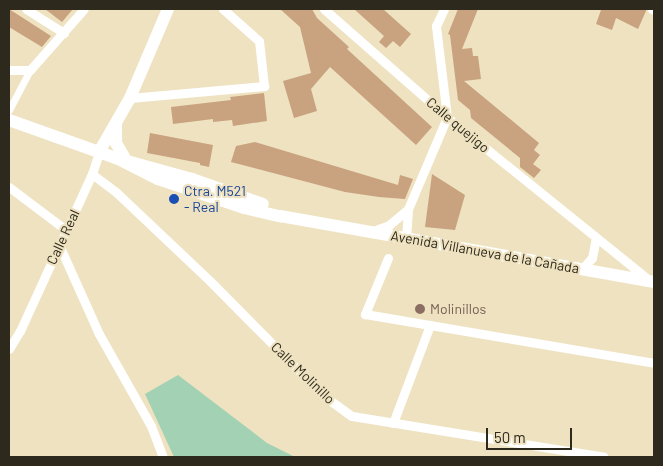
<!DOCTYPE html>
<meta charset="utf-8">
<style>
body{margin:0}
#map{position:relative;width:663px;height:466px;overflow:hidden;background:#eee2c0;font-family:Barlow,sans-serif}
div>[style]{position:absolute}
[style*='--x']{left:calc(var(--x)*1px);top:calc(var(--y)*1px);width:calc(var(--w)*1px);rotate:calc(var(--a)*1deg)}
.green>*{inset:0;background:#a3d1b4}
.building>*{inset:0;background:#c9a27f}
.pedestrian>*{height:7px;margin:-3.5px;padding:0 3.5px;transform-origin:3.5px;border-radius:3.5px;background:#fff}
.minor>*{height:9px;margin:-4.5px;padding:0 4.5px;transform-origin:4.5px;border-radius:4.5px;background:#fff}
.secondary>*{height:12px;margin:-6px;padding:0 6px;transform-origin:6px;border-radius:6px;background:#fff}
.dots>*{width:14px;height:14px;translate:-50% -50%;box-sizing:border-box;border:2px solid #eee2c0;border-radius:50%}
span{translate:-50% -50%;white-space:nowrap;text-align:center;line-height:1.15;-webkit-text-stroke:4.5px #eee2c0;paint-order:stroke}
.street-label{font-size:14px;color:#2d291c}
.transit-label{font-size:14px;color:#164399}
.left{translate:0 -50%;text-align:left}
.education-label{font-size:14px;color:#785e54}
.frame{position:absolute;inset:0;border:10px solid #2d291c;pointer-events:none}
.scale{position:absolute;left:486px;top:428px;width:86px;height:22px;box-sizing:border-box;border:2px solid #2d291c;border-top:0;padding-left:6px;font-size:15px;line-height:18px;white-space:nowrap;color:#2d291c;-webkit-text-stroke:4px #eee2c0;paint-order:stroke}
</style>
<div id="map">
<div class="green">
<div style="clip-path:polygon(178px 375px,267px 443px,295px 457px,174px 457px,145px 394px)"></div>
</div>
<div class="building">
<div style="clip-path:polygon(9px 9px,51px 36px,42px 47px,9px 27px)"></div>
<div style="clip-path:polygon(45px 9px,73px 9px,62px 22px)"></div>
<div style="clip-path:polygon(280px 9px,312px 9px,317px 18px,349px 47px,347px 49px,432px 127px,416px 145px,330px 67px,311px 89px,317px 111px,294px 118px,283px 81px,311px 73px,300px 27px)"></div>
<div style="clip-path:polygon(354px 9px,383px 9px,411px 34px,400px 47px,393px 41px,386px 48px,379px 42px,384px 36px)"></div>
<div style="clip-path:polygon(458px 9px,478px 9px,462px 49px,472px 48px,473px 56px,478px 56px,481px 79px,464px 81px,539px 143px,534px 150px,540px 155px,533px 164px,541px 170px,534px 178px,520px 167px,520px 158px,471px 118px,470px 110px,458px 100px,450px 35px,448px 34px)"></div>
<div style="clip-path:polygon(597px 9px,646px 9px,646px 11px,638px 29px,616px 18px,612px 30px,596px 24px,601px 10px)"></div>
<div style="clip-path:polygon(264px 93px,267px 121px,233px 126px,232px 120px,213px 122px,213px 119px,173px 124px,171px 107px,231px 100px,230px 97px)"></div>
<div style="clip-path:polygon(150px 133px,213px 145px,209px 167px,200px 165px,200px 163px,147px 153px)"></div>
<div style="clip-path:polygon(255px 142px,398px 185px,400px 175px,413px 179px,405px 199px,379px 197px,345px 192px,231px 162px,236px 146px)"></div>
<div style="clip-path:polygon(432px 174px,465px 195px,455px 230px,425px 227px)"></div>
</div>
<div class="pedestrian">
<div style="--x:9;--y:110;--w:45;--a:-62.3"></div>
</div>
<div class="minor">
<div style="--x:26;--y:9;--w:45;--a:32.3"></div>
<div style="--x:324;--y:9;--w:164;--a:41.3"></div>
<div style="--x:447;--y:117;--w:261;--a:38.9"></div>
<div style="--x:652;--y:9;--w:2;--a:27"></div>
<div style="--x:9;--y:70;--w:21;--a:0"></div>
<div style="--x:30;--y:70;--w:81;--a:-48.5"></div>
<div style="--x:130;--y:98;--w:135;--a:-5.1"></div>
<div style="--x:264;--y:86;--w:45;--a:-96.3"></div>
<div style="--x:259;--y:41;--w:48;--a:-138.4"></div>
<div style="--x:92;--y:174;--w:31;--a:37"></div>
<div style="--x:117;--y:193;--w:128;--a:43.4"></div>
<div style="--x:210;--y:281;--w:162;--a:45.3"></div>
<div style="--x:324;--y:396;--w:34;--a:36"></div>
<div style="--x:352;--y:416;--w:255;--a:9.2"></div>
<div style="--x:9;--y:187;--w:71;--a:37"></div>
<div style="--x:370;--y:232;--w:20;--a:-20"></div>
<div style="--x:389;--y:225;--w:25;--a:-40"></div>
<div style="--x:406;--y:238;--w:29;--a:-86"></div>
<div style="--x:408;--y:209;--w:100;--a:-67"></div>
<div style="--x:447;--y:117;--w:92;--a:-96.9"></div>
<div style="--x:436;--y:26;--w:19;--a:-65"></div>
<div style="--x:59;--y:245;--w:98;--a:65.8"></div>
<div style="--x:99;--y:334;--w:106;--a:60.5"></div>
<div style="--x:151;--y:426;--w:33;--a:69"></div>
<div style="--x:388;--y:258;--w:61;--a:112.3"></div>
<div style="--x:365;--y:314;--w:293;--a:9.6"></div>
<div style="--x:582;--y:269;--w:15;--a:-48"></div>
<div style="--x:592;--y:258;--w:21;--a:-79"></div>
<div style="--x:9;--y:349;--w:21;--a:-59"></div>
<div style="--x:20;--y:331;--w:173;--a:-65.4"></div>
<div style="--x:92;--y:174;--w:23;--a:-72"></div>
<div style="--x:393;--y:423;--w:105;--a:-69.3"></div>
</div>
<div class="secondary">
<div style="--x:9;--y:120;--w:114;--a:19.6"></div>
<div style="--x:116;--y:158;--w:79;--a:15.4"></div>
<div style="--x:192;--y:179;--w:75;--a:19.4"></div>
<div style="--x:116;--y:126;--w:17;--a:90"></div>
<div style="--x:116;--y:143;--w:20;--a:60"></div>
<div style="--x:99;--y:152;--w:62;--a:-60.1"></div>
<div style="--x:130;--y:98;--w:97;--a:-66.9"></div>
<div style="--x:116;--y:158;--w:47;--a:26.6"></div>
<div style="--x:158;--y:179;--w:91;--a:18.6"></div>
<div style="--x:244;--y:208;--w:37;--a:13"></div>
<div style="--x:280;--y:216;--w:380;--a:10"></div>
</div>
<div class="dots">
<div style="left:174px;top:199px;background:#1a4fb4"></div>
<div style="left:420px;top:309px;background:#8d6e63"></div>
</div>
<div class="street-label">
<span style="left:458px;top:125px;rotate:40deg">Calle quejigo</span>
<span style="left:63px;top:237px;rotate:-65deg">Calle Real</span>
<span style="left:485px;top:252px;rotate:10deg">Avenida Villanueva de la Cañada</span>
<span style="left:303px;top:373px;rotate:44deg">Calle Molinillo</span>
</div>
<div class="transit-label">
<span class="left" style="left:184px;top:199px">Ctra. M521<br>- Real</span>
</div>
<div class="education-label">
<span class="left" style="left:430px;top:309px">Molinillos</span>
</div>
<div class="frame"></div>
<div class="scale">50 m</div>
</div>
